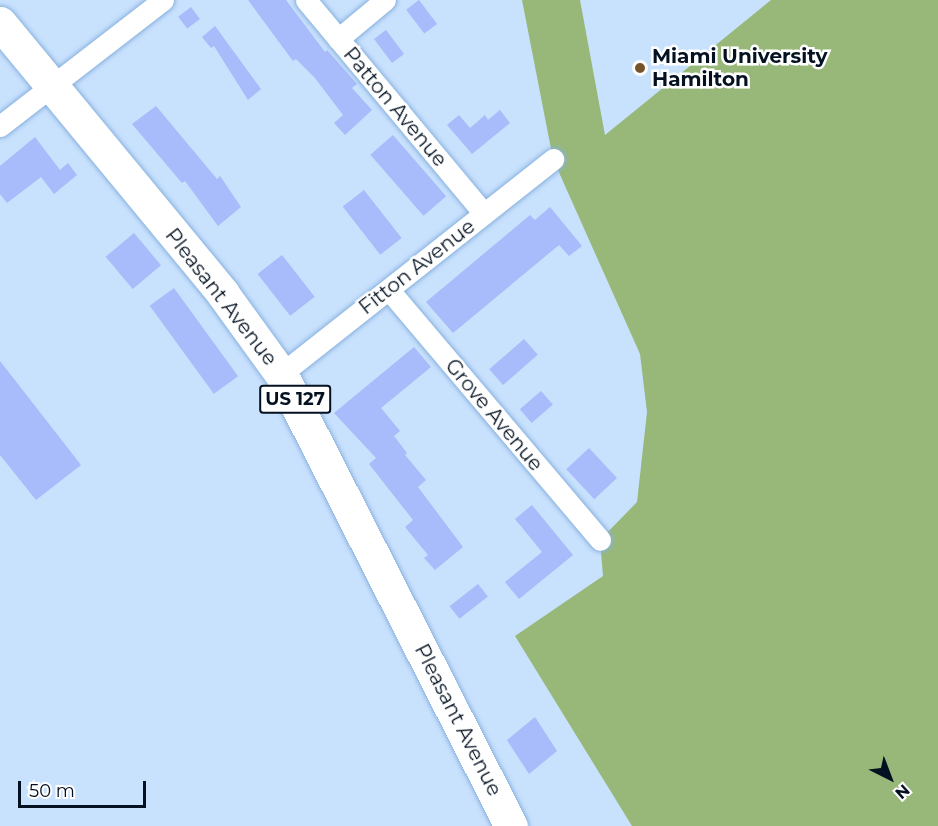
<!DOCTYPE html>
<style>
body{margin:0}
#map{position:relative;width:938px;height:826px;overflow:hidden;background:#c8e1fd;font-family:Montserrat,sans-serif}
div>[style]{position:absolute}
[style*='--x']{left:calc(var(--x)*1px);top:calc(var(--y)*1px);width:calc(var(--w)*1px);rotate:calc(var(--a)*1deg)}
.forest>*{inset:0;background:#98b87a}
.building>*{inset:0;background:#a8bbfa;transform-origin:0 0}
.roads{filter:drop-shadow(0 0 2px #88b1de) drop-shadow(0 0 2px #88b1de)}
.minor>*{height:21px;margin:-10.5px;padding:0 10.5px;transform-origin:10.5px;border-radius:10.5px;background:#fff}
.primary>*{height:33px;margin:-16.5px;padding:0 16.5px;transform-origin:16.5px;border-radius:16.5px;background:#fff}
.dots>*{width:16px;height:16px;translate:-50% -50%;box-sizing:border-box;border:3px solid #fff;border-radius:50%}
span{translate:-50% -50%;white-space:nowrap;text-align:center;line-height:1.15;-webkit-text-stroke:5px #fff;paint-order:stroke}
.shield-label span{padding:2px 4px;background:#fff;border:2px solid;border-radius:4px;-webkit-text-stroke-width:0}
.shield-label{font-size:18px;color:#031121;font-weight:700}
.poi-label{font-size:20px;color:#031121;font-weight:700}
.left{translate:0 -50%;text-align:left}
.street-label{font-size:20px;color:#031121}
.north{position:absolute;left:860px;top:748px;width:60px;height:60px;-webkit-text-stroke:4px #fff;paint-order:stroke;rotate:138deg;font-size:16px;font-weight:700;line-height:24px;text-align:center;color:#031121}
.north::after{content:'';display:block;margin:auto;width:21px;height:27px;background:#031121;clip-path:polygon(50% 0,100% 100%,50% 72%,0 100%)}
.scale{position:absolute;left:18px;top:781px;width:128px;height:27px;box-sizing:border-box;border:3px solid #031121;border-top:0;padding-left:8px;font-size:18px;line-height:21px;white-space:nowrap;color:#031121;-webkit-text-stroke:4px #fff;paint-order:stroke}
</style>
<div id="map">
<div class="forest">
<div style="clip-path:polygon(522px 0,580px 0,605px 135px,771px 0,938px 0,938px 826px,632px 826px,515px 636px,603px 576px,600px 540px,637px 502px,647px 412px,640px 354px,553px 159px)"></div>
</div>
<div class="building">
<div style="clip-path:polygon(248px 0,286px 0,325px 52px,327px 50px,357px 84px,352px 88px,372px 110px,345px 135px,334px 123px,343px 115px,315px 78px,296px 59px,293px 61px)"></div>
<div style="left:419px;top:0;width:30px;height:16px;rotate:53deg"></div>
<div style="left:191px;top:7px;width:15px;height:16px;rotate:53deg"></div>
<div style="clip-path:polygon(215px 26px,261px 89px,248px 100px,214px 46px,211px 48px,202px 37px)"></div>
<div style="left:386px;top:30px;width:30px;height:15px;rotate:53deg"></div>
<div style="clip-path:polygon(156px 106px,217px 179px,220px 176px,241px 207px,218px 226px,185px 181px,182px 183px,132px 124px)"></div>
<div style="clip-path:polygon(500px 110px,510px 123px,472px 154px,447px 125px,459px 115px,470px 128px,485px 115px,488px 120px)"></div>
<div style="left:393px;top:135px;width:81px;height:30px;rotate:49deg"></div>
<div style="clip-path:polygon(35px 137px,60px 170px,68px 163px,77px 175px,54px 194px,41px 177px,7px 203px,0 194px,0 166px)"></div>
<div style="left:364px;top:190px;width:61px;height:27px;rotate:52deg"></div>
<div style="clip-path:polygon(550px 207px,582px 246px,569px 256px,559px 245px,453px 333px,426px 302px,530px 215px,535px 220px)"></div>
<div style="left:134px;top:233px;width:42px;height:37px;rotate:50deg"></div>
<div style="left:282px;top:255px;width:53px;height:31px;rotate:52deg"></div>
<div style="left:174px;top:288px;width:109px;height:30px;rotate:54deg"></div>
<div style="left:524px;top:339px;width:21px;height:46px;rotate:49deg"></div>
<div style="clip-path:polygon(414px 347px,431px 367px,381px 408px,400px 431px,394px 436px,407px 453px,405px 455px,426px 480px,418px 487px,463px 547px,435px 570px,424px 558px,428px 555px,405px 527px,413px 520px,369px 464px,376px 458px,334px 413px)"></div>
<div style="clip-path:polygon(0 361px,81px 465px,36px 500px,0 455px)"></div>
<div style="left:541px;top:391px;width:18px;height:28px;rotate:49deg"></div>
<div style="left:589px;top:448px;width:41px;height:31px;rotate:47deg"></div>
<div style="clip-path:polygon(532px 505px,573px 555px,519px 599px,505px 582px,542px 552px,515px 519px)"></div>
<div style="left:478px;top:584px;width:16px;height:36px;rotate:52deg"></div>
<div style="clip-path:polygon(535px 717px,557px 751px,529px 774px,507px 740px)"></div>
</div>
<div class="roads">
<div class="minor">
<div style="--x:306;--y:0;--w:278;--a:50.2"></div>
<div style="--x:338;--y:39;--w:61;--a:-39.7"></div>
<div style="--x:0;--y:126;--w:206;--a:-37.7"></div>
<div style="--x:389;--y:290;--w:327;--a:49.8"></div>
<div style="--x:281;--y:374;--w:347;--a:-38.3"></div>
</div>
<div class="primary">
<div style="--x:0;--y:23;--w:351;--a:50.5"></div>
<div style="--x:223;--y:294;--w:99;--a:54.1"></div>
<div style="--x:281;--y:374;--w:507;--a:63.03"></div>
</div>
</div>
<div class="dots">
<div style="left:640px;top:68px;background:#75542b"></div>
</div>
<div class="shield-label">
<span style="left:295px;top:399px">US 127</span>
</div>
<div class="poi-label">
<span class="left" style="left:652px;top:68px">Miami University<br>Hamilton</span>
</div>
<div class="street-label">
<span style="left:395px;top:107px;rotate:50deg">Patton Avenue</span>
<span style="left:417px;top:267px;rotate:-38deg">Fitton Avenue</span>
<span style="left:221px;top:297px;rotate:52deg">Pleasant Avenue</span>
<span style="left:494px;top:415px;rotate:50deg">Grove Avenue</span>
<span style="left:458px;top:720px;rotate:63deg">Pleasant Avenue</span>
</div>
<div class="north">N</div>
<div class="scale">50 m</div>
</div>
